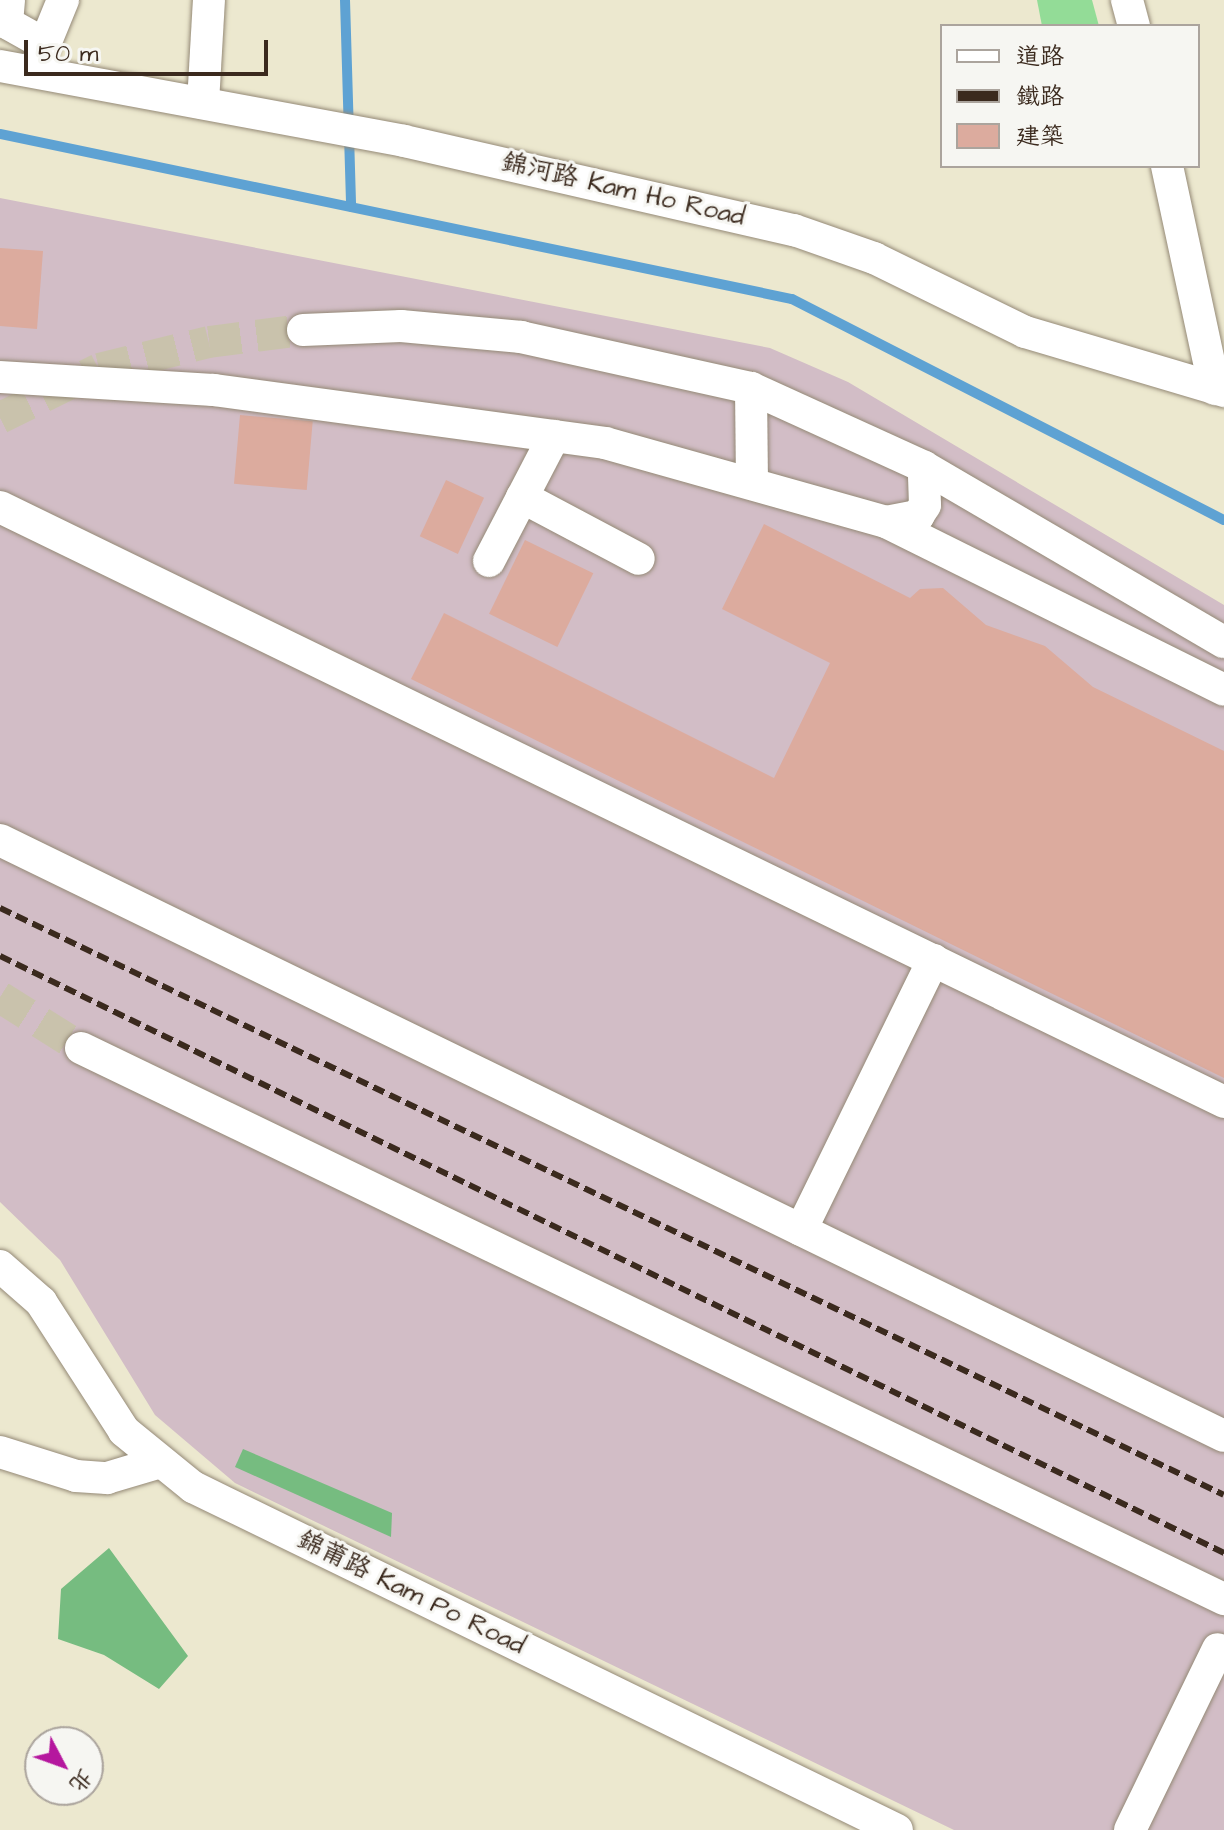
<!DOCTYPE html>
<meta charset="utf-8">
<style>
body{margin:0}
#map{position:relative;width:1224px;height:1830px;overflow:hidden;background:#ece8cf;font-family:"Architects Daughter","LXGW WenKai TC",sans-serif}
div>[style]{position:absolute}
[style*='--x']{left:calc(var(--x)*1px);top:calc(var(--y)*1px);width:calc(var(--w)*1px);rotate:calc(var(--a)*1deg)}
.industrial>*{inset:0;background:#d2bdc6}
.green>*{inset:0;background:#93dc97}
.forest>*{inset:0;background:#76bc80}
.stream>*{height:10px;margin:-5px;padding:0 5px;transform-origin:5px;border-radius:5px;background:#5ea2d3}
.building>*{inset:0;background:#dcab9e;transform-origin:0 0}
.minor-tunnel>*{height:32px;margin-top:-16px;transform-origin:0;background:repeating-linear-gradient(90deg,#c9c2ac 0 32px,transparent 0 48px)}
.roads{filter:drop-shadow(0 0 2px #948976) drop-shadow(0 0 2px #948976)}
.minor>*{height:32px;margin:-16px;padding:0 16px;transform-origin:16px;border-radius:16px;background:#fff}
.rail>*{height:6px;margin-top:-3px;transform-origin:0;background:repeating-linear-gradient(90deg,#3b2a1e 0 12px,transparent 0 18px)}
span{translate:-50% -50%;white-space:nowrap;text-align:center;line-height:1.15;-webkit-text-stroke:6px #f6f6f2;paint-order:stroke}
.street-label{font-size:26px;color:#3b2a1e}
.legend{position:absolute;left:940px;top:24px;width:260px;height:144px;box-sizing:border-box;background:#f6f6f2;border:2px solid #aba49d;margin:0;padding:10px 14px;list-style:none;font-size:24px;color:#3b2a1e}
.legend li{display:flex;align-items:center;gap:16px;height:40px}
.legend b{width:40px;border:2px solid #aba49d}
.north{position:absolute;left:24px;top:1726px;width:80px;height:80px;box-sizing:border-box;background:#f6f6f2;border:2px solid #aba49d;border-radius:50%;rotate:131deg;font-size:22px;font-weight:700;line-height:32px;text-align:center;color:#3b2a1e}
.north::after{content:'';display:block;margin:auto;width:28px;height:36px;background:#b5179e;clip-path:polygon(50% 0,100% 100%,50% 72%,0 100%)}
.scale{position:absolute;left:24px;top:40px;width:244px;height:36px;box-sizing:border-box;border:4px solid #3b2a1e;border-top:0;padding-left:10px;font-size:24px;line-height:28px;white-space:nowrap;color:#3b2a1e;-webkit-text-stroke:6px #f6f6f2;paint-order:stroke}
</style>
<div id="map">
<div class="industrial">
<div style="clip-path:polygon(0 198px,770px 348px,848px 382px,1224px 605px,1224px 1830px,954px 1830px,235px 1483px,155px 1415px,60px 1260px,0 1202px)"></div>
</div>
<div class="green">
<div style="clip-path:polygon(1037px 0,1092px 0,1099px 26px,1042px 26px)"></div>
</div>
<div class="forest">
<div style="clip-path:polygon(243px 1449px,392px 1513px,391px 1537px,235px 1467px)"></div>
<div style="clip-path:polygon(109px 1548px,188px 1656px,159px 1689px,104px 1655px,58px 1639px,61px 1589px)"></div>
</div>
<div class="stream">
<div style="--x:345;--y:0;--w:207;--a:88.3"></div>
<div style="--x:0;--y:134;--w:809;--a:11.77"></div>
<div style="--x:792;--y:299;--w:485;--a:27.1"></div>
</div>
<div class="building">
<div style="clip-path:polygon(0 248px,43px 251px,37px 329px,0 326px)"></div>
<div style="left:240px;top:415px;width:73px;height:69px;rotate:5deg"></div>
<div style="left:446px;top:480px;width:42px;height:62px;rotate:25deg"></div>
<div style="clip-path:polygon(764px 524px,910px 598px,920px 589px,943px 588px,986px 625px,1045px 646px,1093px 687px,1224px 751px,1224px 1078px,411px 679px,444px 613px,774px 778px,830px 663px,722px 609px)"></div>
<div style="left:525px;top:540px;width:76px;height:82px;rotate:26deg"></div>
</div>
<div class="minor-tunnel">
<div style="--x:0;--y:418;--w:110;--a:-26.3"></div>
<div style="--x:99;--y:369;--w:113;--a:-13.8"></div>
<div style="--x:209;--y:342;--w:95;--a:-7.3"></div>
<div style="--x:0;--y:997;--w:96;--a:32.2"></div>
</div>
<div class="roads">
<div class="minor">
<div style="--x:9;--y:0;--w:23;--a:95"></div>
<div style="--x:7;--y:23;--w:41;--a:29.1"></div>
<div style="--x:1127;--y:0;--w:27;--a:75"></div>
<div style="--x:0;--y:66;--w:411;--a:10.5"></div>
<div style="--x:404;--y:141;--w:400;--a:12.9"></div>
<div style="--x:794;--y:230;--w:85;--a:19.3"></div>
<div style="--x:874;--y:258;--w:168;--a:26.1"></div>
<div style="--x:1025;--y:332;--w:208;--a:16.5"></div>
<div style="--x:34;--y:71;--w:77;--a:-67.8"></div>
<div style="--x:203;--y:103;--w:103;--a:-86.7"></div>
<div style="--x:1167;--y:166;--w:228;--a:77.9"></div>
<div style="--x:303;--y:330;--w:98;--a:-2.3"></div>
<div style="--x:401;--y:326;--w:121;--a:5.2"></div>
<div style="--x:521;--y:337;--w:236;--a:12.5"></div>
<div style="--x:751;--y:388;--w:190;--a:24.5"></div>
<div style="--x:924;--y:467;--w:347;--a:30.3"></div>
<div style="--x:0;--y:377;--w:214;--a:3.5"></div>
<div style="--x:214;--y:390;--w:395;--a:7.7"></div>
<div style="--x:605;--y:443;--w:292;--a:15.7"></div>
<div style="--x:886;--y:522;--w:377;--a:26.4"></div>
<div style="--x:751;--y:388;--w:94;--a:89.4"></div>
<div style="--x:522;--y:497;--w:132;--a:27.9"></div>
<div style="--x:0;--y:507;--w:1361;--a:25.92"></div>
<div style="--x:886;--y:522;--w:33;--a:-11"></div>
<div style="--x:918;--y:516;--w:13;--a:-58"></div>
<div style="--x:925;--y:505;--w:38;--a:-92"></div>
<div style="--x:489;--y:561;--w:141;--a:-62.5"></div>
<div style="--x:0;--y:840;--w:1361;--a:25.96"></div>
<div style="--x:81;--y:1048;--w:1269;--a:25.74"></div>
<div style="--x:801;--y:1230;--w:301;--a:-63.9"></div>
<div style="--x:0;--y:1266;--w:55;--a:41.3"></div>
<div style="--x:41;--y:1302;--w:153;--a:57.2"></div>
<div style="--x:124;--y:1431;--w:89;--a:39.1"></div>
<div style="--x:193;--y:1487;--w:783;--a:25.98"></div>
<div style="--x:0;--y:1452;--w:80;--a:17.5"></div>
<div style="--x:76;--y:1476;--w:31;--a:4"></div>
<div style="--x:107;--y:1478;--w:52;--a:-16.7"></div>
<div style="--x:1130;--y:1830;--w:201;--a:-64.1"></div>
</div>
</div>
<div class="rail">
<div style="--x:0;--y:908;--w:1357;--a:25.62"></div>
<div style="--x:0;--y:956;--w:1362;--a:26"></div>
</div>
<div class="street-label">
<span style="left:623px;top:190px;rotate:13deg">錦河路 Kam Ho Road</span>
<span style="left:411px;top:1593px;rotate:26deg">錦莆路 Kam Po Road</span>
</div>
<ul class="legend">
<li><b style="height:10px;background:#fff"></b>道路</li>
<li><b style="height:10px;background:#3b2a1e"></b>鐵路</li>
<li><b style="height:22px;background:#dcab9e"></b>建築</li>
</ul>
<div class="north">北</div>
<div class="scale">50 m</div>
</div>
